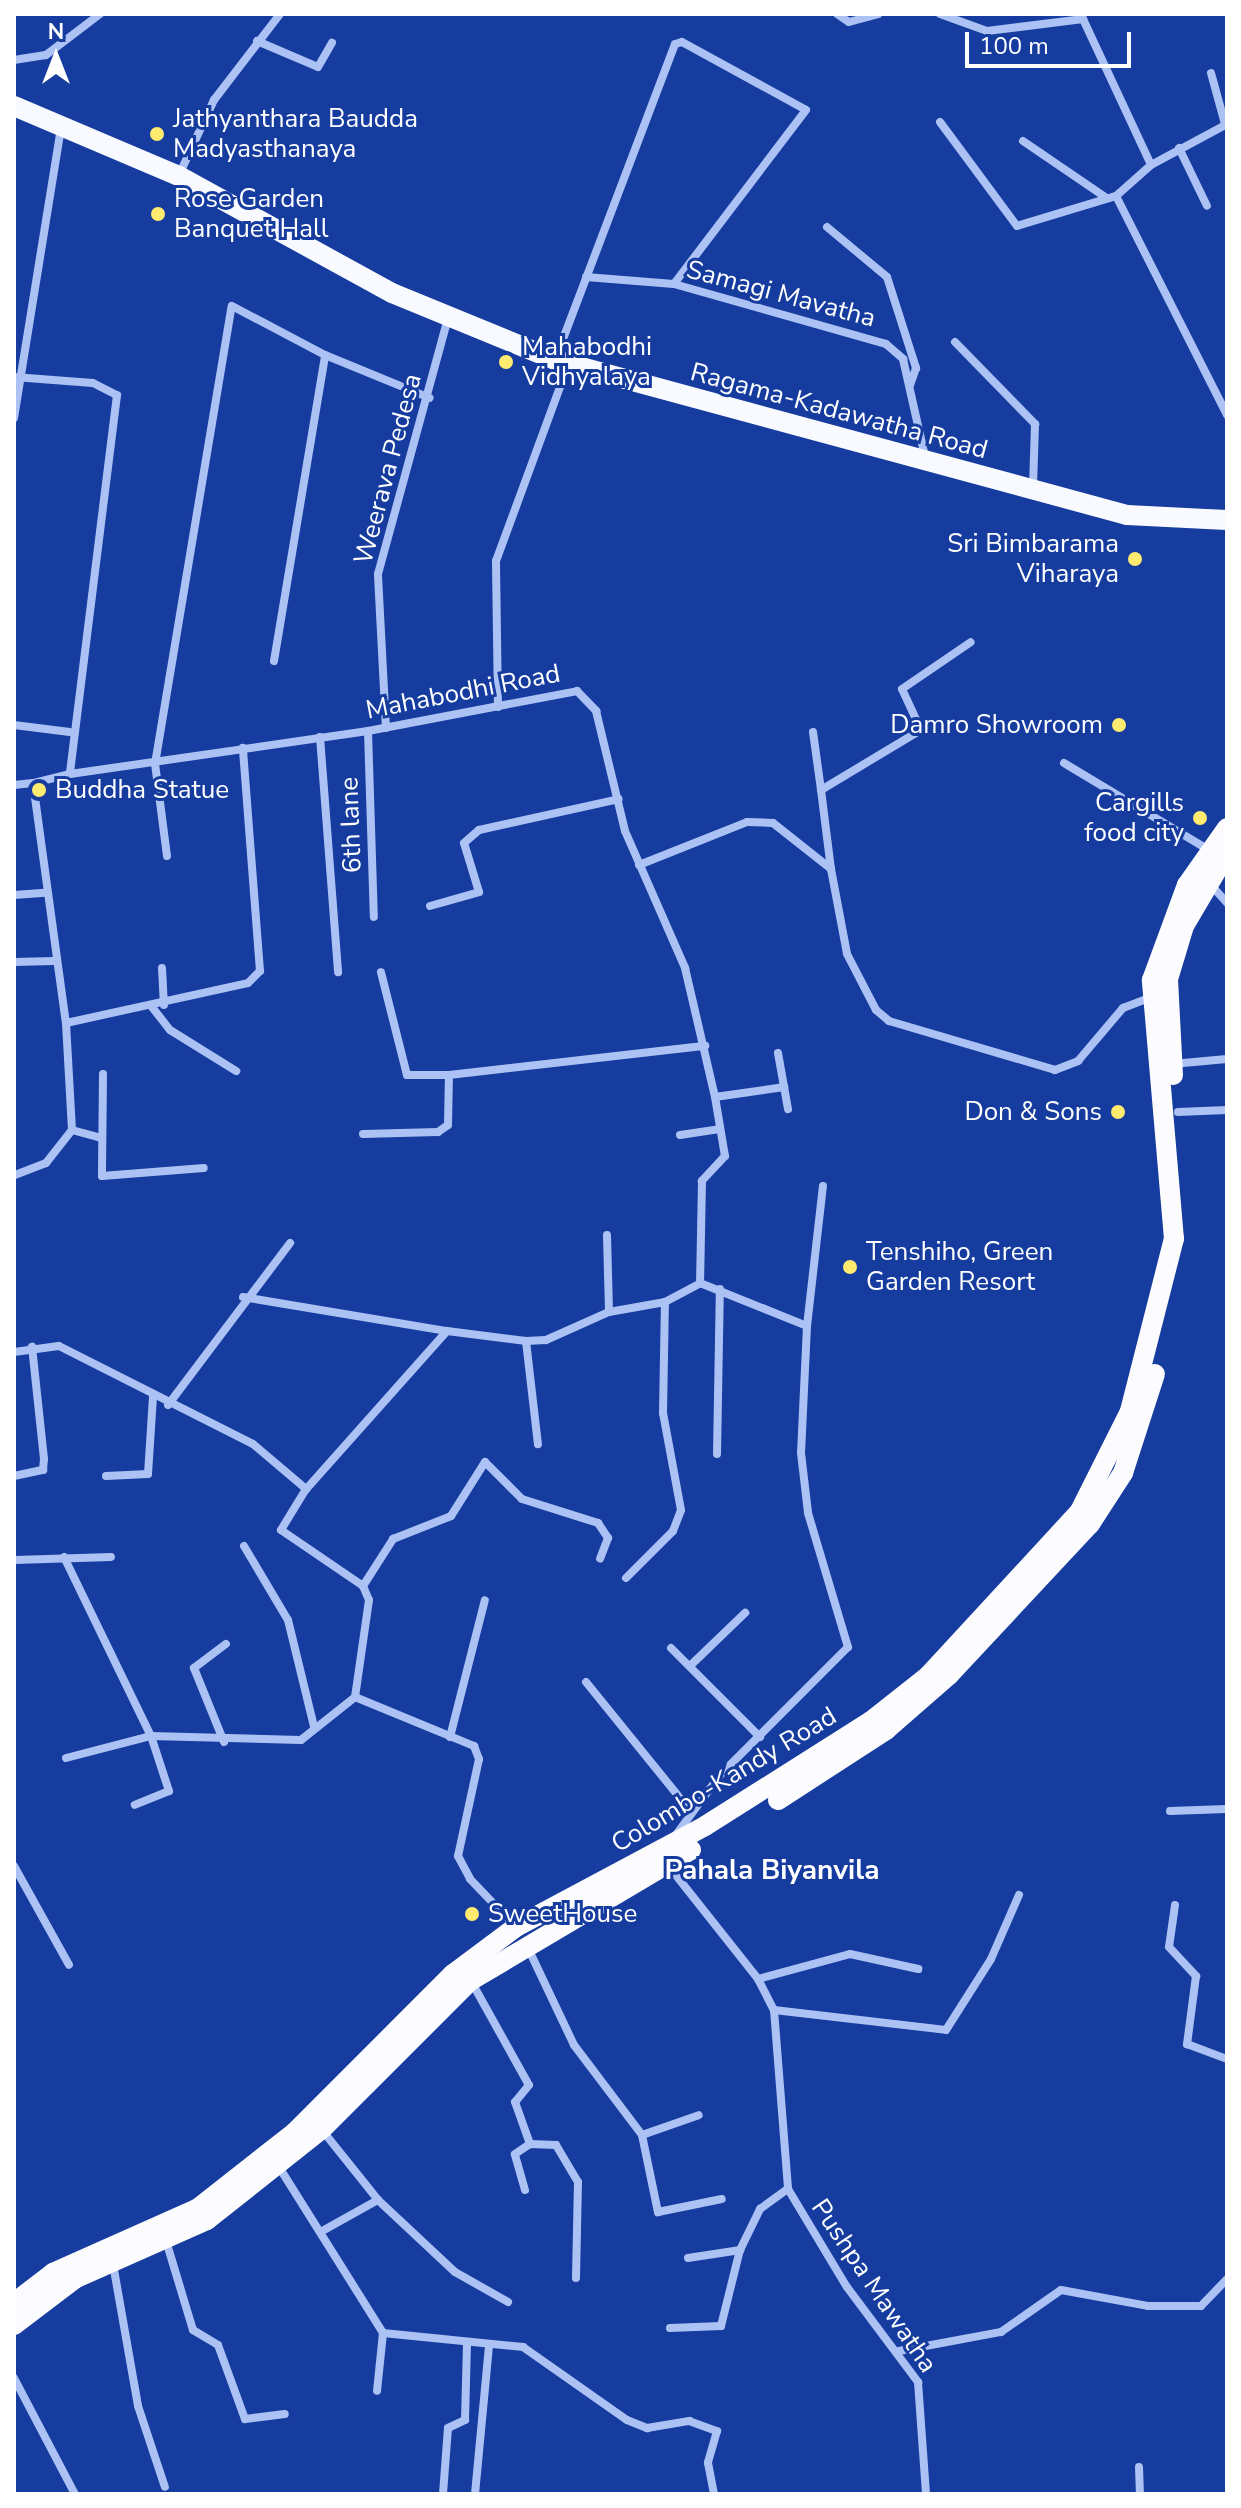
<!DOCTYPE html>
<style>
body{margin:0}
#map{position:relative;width:1241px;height:2508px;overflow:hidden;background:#153c9e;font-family:"Nunito Sans",sans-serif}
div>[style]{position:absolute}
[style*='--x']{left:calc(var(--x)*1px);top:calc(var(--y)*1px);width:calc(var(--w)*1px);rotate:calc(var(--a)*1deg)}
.minor>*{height:8px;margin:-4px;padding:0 4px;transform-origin:4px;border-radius:4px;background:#acc2f4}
.primary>*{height:20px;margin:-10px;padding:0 10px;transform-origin:10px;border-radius:10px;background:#f9faff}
.trunk>*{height:20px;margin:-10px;padding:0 10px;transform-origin:10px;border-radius:10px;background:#fcfcff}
.dots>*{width:22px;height:22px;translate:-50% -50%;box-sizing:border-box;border:4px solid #153c9e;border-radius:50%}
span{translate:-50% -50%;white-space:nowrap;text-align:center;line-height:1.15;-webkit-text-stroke:6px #153c9e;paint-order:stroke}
.poi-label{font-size:26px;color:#fff}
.left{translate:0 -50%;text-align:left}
.right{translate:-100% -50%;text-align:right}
.street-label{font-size:26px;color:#fff}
.neighbourhood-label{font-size:28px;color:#fff;font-weight:700}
.frame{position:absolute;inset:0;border:16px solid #fff;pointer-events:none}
.north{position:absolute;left:16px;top:16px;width:80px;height:80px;-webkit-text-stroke:6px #153c9e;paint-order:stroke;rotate:0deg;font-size:22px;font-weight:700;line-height:32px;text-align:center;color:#fff}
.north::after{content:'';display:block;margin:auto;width:28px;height:36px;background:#fff;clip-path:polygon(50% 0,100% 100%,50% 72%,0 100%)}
.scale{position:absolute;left:965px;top:32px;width:166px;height:36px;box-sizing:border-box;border:4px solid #fff;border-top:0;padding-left:10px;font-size:24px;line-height:28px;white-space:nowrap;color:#fff;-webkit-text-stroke:6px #153c9e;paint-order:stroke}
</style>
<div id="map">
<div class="minor">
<div style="--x:837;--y:14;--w:14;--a:34"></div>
<div style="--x:849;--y:22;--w:30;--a:-15"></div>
<div style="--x:940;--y:14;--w:50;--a:19.9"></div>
<div style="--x:987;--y:31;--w:97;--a:-7.1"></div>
<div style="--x:1083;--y:19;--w:161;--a:65"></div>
<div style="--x:1151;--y:165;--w:47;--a:138.5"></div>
<div style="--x:1116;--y:196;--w:246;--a:63.1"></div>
<div style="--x:257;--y:41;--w:66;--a:23.1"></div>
<div style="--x:318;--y:67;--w:28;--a:-60"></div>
<div style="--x:14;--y:60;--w:32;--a:-9"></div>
<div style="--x:46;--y:55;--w:68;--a:-37.2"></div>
<div style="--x:1211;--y:73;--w:53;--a:74.6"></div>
<div style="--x:940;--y:122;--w:129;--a:53.5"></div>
<div style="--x:1017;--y:226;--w:103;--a:-16.9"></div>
<div style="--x:1023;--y:141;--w:99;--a:34.3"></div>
<div style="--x:1179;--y:148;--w:64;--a:64.2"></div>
<div style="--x:1151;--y:165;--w:86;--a:-28.3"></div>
<div style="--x:179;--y:175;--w:83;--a:-65"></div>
<div style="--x:214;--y:100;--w:108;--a:-52.5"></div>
<div style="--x:827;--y:227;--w:78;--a:39.8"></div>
<div style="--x:887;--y:277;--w:96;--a:72.3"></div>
<div style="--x:916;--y:368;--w:18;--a:109"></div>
<div style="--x:586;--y:277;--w:88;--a:4.5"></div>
<div style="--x:674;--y:284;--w:220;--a:15.8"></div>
<div style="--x:886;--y:344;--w:23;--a:41"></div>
<div style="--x:903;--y:359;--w:100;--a:77.3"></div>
<div style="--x:955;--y:342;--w:115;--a:45.7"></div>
<div style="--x:1035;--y:424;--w:65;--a:91.8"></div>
<div style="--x:555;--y:360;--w:338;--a:-69.2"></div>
<div style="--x:675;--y:44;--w:7;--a:-16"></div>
<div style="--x:682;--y:42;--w:141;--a:28.7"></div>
<div style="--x:806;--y:110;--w:218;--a:127.2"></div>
<div style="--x:14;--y:377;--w:79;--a:4.3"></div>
<div style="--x:93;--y:383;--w:27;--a:27"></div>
<div style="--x:117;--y:395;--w:382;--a:97.1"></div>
<div style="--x:70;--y:774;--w:38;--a:166"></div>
<div style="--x:33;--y:783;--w:242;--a:82.2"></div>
<div style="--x:66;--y:1023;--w:107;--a:86.8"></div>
<div style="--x:72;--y:1130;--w:42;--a:128.2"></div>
<div style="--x:46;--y:1163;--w:34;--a:159"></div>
<div style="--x:14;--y:418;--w:294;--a:-80.8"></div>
<div style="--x:274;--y:661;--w:310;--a:-80.5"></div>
<div style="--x:498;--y:707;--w:146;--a:-90.8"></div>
<div style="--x:496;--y:561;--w:209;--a:-69.8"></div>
<div style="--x:14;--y:725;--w:56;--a:7.1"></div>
<div style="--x:386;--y:728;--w:154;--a:-93"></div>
<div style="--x:378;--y:574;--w:265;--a:-74.7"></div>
<div style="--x:368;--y:731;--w:186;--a:88.2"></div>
<div style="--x:813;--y:732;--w:59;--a:82.1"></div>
<div style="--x:320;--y:737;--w:236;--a:85.6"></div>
<div style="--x:1064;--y:763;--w:169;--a:31"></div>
<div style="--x:70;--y:774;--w:301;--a:-8.2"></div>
<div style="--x:368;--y:731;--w:213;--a:-10.8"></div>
<div style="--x:577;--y:691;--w:28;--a:46"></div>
<div style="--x:596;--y:711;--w:123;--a:76.4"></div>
<div style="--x:625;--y:831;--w:150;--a:66.3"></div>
<div style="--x:685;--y:968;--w:132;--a:76.9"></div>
<div style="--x:715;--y:1097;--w:60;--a:80.4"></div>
<div style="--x:725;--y:1156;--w:34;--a:133"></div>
<div style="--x:702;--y:1181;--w:102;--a:91.1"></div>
<div style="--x:700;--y:1283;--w:115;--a:21.9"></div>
<div style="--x:807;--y:1326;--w:127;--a:92.7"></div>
<div style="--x:801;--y:1453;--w:60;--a:83.3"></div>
<div style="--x:808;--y:1513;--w:140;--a:73.4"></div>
<div style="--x:848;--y:1647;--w:181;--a:135"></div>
<div style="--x:720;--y:1775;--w:79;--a:126.3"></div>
<div style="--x:14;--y:785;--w:19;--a:-6"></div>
<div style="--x:167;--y:856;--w:93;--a:-97.4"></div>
<div style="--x:155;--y:764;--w:464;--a:-80.5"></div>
<div style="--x:232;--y:306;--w:105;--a:27.8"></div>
<div style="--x:325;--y:355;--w:113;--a:22.3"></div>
<div style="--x:639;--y:865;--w:116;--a:-21.7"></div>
<div style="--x:747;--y:822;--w:26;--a:2"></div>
<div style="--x:773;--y:823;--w:74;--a:38.4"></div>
<div style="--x:831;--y:869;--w:86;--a:79.3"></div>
<div style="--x:847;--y:954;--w:63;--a:62.6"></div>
<div style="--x:876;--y:1010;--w:17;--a:40"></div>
<div style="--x:889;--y:1021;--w:173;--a:16.4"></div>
<div style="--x:1055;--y:1070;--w:25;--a:-21"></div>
<div style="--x:1078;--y:1061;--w:70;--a:-49.7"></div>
<div style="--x:1123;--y:1008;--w:30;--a:-21"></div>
<div style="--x:831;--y:869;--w:80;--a:-97.2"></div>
<div style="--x:821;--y:790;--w:117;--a:-31"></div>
<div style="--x:921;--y:730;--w:45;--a:-114.9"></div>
<div style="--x:902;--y:689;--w:83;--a:-34.3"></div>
<div style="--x:1211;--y:885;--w:24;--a:48"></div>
<div style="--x:14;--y:895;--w:31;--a:-4"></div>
<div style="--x:430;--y:906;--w:51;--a:-15.9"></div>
<div style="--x:479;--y:892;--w:51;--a:-107"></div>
<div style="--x:464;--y:843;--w:20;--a:-41"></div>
<div style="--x:479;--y:830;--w:143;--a:-12.5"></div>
<div style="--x:14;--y:962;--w:40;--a:-1.4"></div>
<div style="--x:162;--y:968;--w:37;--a:87"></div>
<div style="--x:152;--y:1007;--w:29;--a:52"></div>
<div style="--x:170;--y:1030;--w:78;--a:31.8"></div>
<div style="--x:66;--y:1023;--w:186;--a:-12.4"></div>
<div style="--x:248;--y:983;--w:17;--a:-45"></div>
<div style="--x:260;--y:971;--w:224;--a:-94.4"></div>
<div style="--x:778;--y:1053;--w:57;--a:79.9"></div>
<div style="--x:1172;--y:1064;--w:55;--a:-5.2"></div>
<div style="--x:103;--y:1074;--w:102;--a:90.6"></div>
<div style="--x:102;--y:1176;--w:102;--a:-4.5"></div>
<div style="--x:449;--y:1075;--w:258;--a:-6.5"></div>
<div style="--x:715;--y:1097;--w:70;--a:-8.2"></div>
<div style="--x:1178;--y:1112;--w:49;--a:-2.3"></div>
<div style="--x:72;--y:1130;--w:31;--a:15"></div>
<div style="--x:363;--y:1134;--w:75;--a:-1.5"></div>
<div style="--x:438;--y:1132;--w:12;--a:-35"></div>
<div style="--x:448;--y:1125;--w:50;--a:-88.9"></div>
<div style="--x:449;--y:1075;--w:42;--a:180"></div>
<div style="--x:407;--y:1075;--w:106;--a:-104.2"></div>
<div style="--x:680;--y:1135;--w:40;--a:-8.5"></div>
<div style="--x:607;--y:1235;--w:77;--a:88.5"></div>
<div style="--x:243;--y:1297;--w:207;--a:9.5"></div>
<div style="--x:447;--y:1331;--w:212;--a:131.7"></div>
<div style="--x:807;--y:1326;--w:141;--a:-83.5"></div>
<div style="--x:447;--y:1331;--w:80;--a:7.2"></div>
<div style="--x:526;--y:1341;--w:104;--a:83.4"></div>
<div style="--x:526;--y:1341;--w:20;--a:-3"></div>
<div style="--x:546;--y:1340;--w:69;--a:-24"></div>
<div style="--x:609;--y:1312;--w:57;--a:-10.1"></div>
<div style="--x:14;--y:1352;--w:45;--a:-7.6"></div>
<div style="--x:59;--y:1346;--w:217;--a:26.8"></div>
<div style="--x:253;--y:1444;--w:70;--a:40.3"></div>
<div style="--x:306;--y:1489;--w:48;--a:121.4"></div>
<div style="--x:281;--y:1530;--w:99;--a:34.3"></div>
<div style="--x:363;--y:1586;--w:15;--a:67"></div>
<div style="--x:369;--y:1600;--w:98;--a:98.2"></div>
<div style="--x:355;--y:1697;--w:129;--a:22.4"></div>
<div style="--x:474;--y:1746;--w:14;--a:69"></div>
<div style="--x:479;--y:1759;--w:99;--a:102.2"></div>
<div style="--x:458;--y:1856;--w:26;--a:62"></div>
<div style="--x:470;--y:1879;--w:66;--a:46.2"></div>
<div style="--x:168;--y:1405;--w:203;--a:-53"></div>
<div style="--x:717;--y:1454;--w:165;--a:-89"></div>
<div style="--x:14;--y:1476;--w:30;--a:-12"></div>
<div style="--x:43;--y:1470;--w:11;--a:-85"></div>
<div style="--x:44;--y:1459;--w:113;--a:-96.1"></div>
<div style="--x:106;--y:1476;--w:42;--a:-2.7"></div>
<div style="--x:148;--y:1474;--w:78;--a:-86.3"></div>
<div style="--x:244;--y:1546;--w:86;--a:59.3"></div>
<div style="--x:288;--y:1620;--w:110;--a:76.3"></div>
<div style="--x:64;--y:1557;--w:199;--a:64.1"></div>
<div style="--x:151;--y:1736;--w:150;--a:1.5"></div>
<div style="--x:301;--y:1740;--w:69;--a:-38.5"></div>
<div style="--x:14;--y:1560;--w:97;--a:-1.8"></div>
<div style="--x:626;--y:1578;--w:66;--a:-45"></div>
<div style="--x:673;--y:1531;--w:22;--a:-69"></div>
<div style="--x:681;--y:1510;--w:99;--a:-100.5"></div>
<div style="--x:663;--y:1413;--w:111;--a:-89"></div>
<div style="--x:665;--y:1302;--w:40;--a:-28"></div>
<div style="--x:363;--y:1586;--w:56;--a:-57.4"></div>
<div style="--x:393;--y:1539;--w:62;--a:-21.6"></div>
<div style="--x:451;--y:1516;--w:64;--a:-57.8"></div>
<div style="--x:485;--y:1462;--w:52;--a:45"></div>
<div style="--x:522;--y:1499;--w:80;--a:17.5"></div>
<div style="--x:598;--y:1523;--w:18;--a:56"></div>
<div style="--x:608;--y:1538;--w:22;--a:111"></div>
<div style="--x:671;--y:1648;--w:126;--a:45"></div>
<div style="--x:692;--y:1664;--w:74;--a:-43.9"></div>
<div style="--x:586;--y:1682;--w:164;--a:51"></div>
<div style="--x:450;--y:1737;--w:141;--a:-75.7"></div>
<div style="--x:224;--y:1742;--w:80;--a:-112.1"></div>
<div style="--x:194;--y:1668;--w:40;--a:-37"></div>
<div style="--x:66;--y:1758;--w:88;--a:-14.5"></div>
<div style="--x:151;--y:1736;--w:58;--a:71.9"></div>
<div style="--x:169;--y:1791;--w:37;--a:158"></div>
<div style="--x:1170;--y:1811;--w:57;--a:-2"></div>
<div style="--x:667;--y:1864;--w:147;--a:51.6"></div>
<div style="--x:758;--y:1979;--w:35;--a:63"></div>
<div style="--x:774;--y:2010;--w:180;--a:85.5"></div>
<div style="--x:788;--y:2189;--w:114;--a:59"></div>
<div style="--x:847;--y:2287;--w:119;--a:53.2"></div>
<div style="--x:918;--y:2382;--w:112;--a:85.9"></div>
<div style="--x:14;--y:1866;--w:113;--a:60.9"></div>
<div style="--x:1175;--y:1905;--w:42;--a:98.1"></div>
<div style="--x:1169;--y:1947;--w:40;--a:47"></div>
<div style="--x:1196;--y:1976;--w:69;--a:97.5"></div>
<div style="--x:1187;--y:2044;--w:43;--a:20.6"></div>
<div style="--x:527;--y:1946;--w:110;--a:64.6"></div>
<div style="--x:574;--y:2045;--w:113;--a:52.9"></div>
<div style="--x:642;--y:2135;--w:79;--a:78.3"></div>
<div style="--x:658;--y:2212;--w:65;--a:-11.5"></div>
<div style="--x:758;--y:1979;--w:95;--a:-15.2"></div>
<div style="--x:850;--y:1954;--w:70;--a:12.4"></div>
<div style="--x:471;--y:1981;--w:119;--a:60.9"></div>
<div style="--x:529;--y:2085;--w:22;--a:129"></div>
<div style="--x:515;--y:2102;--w:45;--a:70.3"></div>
<div style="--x:774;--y:2010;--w:173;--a:6.6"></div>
<div style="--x:946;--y:2030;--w:84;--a:-57.6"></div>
<div style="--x:991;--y:1959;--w:70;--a:-66.4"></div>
<div style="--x:322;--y:2130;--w:90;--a:51.3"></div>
<div style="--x:642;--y:2135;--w:60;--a:-19.3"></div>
<div style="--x:279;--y:2167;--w:196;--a:57.9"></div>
<div style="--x:383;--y:2333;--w:58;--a:95.9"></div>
<div style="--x:525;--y:2190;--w:37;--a:-106"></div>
<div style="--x:515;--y:2154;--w:18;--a:-34"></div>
<div style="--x:530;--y:2144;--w:26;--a:2"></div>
<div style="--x:556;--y:2145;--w:43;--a:59.3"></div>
<div style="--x:578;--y:2182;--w:96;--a:91.2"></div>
<div style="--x:324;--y:2230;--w:62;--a:-29.1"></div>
<div style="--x:378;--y:2200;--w:105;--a:43.1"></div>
<div style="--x:455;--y:2272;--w:61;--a:29.5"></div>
<div style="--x:167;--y:2244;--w:90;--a:73.2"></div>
<div style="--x:193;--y:2330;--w:29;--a:31"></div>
<div style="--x:218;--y:2345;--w:79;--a:70"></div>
<div style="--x:245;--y:2419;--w:40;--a:-7.1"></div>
<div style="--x:688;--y:2258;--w:53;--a:-8.7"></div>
<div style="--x:740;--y:2250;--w:46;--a:-64"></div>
<div style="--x:760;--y:2209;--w:34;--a:-36"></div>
<div style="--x:113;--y:2264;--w:144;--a:80"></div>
<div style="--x:138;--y:2406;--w:85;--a:71.6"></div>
<div style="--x:670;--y:2328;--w:51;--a:-2.2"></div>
<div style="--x:721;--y:2326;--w:78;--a:-76"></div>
<div style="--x:383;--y:2333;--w:141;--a:5.7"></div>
<div style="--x:523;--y:2347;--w:127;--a:35.1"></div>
<div style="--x:627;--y:2420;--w:22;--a:22"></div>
<div style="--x:647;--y:2428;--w:43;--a:-9.5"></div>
<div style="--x:689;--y:2421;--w:30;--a:20"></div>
<div style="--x:717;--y:2431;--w:33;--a:106"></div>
<div style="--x:708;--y:2463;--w:32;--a:79"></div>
<div style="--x:899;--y:2351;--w:104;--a:-10.6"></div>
<div style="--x:1001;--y:2332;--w:73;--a:-35"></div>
<div style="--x:1061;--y:2290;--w:88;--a:10.4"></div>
<div style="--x:1148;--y:2306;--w:53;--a:0"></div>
<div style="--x:1201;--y:2306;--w:37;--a:-46"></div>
<div style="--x:14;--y:2378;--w:131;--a:62.3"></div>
<div style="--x:1139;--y:2467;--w:27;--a:88"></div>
<div style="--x:443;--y:2494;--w:66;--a:-85.7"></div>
<div style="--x:448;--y:2428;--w:19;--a:-25"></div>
<div style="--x:465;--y:2420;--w:78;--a:-88.5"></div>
<div style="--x:475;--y:2494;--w:150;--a:-84.6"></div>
</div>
<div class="primary">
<div style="--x:14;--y:106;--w:179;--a:23"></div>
<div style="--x:179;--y:176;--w:243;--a:28.8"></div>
<div style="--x:392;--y:293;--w:176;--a:22.3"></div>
<div style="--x:555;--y:360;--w:593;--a:15.16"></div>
<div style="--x:1127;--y:515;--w:100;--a:2.9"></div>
</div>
<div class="trunk">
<div style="--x:1173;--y:1075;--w:96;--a:-93"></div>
<div style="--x:1168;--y:979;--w:55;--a:-73.2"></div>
<div style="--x:1184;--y:926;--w:85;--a:-59.5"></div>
<div style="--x:778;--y:1800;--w:129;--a:-32.9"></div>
<div style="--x:886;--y:1730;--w:84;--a:-41.1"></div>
<div style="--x:949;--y:1675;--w:207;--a:-47"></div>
<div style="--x:1090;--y:1524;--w:61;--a:-57.1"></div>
<div style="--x:1123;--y:1473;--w:104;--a:-72.1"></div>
<div style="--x:14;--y:2303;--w:49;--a:-37.6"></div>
<div style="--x:53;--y:2273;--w:158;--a:-24"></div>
<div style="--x:197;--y:2209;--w:123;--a:-38.1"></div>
<div style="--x:294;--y:2133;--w:225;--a:-45"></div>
<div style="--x:453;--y:1974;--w:79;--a:-36.7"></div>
<div style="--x:516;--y:1927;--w:214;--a:-28.1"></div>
<div style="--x:705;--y:1826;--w:196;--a:-32.3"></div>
<div style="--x:871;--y:1721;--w:73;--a:-38.3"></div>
<div style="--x:928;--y:1676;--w:224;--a:-47.3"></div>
<div style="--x:1080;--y:1511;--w:112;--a:-63.4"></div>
<div style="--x:1130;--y:1411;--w:178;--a:-75.7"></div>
<div style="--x:1174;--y:1239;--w:260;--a:-94.9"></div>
<div style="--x:1152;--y:980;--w:101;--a:-69.8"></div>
<div style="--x:1187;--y:885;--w:70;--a:-54.9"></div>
<div style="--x:14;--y:2325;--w:78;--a:-37.2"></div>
<div style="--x:76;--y:2278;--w:143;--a:-23.9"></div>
<div style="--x:207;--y:2220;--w:147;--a:-38.4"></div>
<div style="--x:322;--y:2129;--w:209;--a:-45"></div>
<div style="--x:470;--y:1981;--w:257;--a:-30.7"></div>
</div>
<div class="dots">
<div style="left:157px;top:134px;background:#ffeb6f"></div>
<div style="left:158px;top:214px;background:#ffeb6f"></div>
<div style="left:506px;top:362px;background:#ffeb6f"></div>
<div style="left:1135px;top:559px;background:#ffeb6f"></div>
<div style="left:1119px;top:725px;background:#ffeb6f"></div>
<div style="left:39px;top:790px;background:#ffeb6f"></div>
<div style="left:1200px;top:818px;background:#ffeb6f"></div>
<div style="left:1118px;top:1112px;background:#ffeb6f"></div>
<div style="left:850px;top:1267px;background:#ffeb6f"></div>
<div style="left:472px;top:1914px;background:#ffeb6f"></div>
</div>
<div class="poi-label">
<span class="left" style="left:173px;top:134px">Jathyanthara Baudda<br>Madyasthanaya</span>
<span class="left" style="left:174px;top:214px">Rose Garden<br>Banquet Hall</span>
<span class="left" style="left:522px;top:362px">Mahabodhi<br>Vidhyalaya</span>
<span class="right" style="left:1119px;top:559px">Sri Bimbarama<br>Viharaya</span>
<span class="right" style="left:1103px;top:725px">Damro Showroom</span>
<span class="left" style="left:55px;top:790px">Buddha Statue</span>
<span class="right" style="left:1184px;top:818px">Cargills<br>food city</span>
<span class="right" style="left:1102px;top:1112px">Don &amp; Sons</span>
<span class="left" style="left:866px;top:1267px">Tenshiho, Green<br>Garden Resort</span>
<span class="left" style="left:488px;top:1914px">SweetHouse</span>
</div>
<div class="street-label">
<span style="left:781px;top:294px;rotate:15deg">Samagi Mavatha</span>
<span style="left:839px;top:411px;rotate:15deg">Ragama-Kadawatha Road</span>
<span style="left:388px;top:469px;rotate:-75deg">Weerava Pedesa</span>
<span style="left:463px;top:692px;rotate:-11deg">Mahabodhi Road</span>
<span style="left:351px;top:825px;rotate:-92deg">6th lane</span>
<span style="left:724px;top:1780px;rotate:-31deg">Colombo-Kandy Road</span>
<span style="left:874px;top:2286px;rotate:56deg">Pushpa Mawatha</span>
</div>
<div class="neighbourhood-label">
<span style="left:772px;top:1870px">Pahala Biyanvila</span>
</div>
<div class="frame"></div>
<div class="north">N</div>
<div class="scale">100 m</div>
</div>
